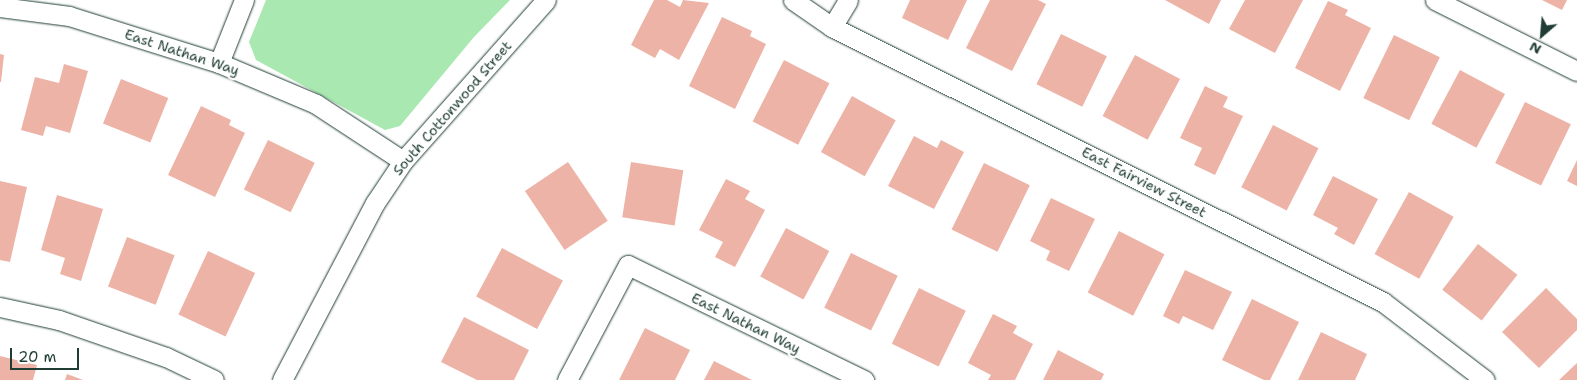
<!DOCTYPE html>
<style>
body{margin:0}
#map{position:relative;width:1577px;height:380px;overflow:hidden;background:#fff;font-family:"Shantell Sans",sans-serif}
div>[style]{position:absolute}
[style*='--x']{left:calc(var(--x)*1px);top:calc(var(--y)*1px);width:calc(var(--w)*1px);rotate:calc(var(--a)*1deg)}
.green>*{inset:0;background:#a9e9b1}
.building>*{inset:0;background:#edb3a7;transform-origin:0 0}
.roads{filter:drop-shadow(0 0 1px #1f3d34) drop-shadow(0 0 1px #1f3d34)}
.minor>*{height:19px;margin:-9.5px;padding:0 9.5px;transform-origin:9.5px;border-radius:9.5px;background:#fff}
span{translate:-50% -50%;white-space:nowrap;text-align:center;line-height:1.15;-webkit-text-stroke:5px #fff;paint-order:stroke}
.street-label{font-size:14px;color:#1f3d34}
.north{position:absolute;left:1517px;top:10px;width:50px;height:50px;-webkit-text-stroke:4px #fff;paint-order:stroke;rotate:207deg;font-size:14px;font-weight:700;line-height:20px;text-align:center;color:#1f3d34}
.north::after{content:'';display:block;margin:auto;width:18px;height:22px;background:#1f3d34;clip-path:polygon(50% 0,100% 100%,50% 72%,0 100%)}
.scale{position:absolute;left:10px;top:348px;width:69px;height:22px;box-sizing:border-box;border:2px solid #1f3d34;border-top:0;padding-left:6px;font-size:15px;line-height:18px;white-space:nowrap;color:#1f3d34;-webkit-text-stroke:4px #fff;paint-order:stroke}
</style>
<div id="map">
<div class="green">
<div style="clip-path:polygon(266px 0,510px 0,474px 37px,400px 126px,385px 130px,256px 60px,249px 42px)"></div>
</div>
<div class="building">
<div style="clip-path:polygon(654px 0,667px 0,680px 7px,683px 0,709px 3px,679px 60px,660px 49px,655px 58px,631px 45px)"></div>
<div style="clip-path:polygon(910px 0,967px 0,948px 40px,902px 18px)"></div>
<div style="clip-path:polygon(990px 0,1038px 0,1046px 4px,1012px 71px,966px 48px)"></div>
<div style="clip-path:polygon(1165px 0,1221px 0,1209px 24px)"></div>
<div style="clip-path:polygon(1245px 0,1303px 0,1275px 53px,1229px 29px)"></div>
<div style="clip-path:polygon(1542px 0,1567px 0,1562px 10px)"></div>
<div style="clip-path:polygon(1328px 1px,1348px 10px,1345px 15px,1371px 28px,1340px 91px,1295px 68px)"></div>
<div style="clip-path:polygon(722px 17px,752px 31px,750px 36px,766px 44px,735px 109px,689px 86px)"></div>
<div style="left:1061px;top:34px;width:51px;height:56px;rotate:26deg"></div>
<div style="left:1394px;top:35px;width:51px;height:70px;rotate:26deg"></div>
<div style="clip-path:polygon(0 54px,4px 55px,1px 82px,0 82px)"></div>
<div style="left:1135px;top:55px;width:51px;height:69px;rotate:28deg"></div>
<div style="left:784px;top:60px;width:51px;height:69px;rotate:27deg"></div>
<div style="clip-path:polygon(64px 64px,88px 71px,70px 133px,46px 126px,43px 136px,21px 130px,35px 77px,59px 83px)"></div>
<div style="left:1460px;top:70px;width:51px;height:61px;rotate:28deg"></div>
<div style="left:121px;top:79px;width:51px;height:48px;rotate:22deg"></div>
<div style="clip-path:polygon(1205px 86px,1228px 97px,1223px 107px,1243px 116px,1215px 175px,1194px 165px,1202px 148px,1180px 138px)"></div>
<div style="left:852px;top:96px;width:50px;height:64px;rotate:29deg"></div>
<div style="left:1525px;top:102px;width:51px;height:68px;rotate:26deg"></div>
<div style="clip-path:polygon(201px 106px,231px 120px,229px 125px,245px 133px,215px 197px,168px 175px)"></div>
<div style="left:1273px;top:125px;width:51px;height:70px;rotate:27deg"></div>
<div style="clip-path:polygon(914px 136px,937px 148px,941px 140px,964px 152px,934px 209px,888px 186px)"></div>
<div style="left:268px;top:140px;width:52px;height:55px;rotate:26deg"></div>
<div style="clip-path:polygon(1577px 160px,1577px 186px,1567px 181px)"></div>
<div style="left:568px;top:162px;width:71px;height:52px;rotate:56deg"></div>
<div style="left:631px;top:162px;width:53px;height:56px;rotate:9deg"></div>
<div style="left:984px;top:163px;width:51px;height:74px;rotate:26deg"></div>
<div style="clip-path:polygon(1333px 176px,1378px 199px,1354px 245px,1334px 234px,1338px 228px,1313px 215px)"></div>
<div style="clip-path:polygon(726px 179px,750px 191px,745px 199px,765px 210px,735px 267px,715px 257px,723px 242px,699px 230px)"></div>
<div style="clip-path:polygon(0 181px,27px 187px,10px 262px,0 260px)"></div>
<div style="left:1409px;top:192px;width:51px;height:71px;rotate:29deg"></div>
<div style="clip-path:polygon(57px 195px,103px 209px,81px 281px,60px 274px,65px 258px,41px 250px)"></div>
<div style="clip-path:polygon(1051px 198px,1095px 219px,1069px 271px,1046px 260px,1050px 251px,1030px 241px)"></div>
<div style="left:786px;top:228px;width:49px;height:55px;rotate:28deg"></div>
<div style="left:1119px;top:231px;width:51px;height:69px;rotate:27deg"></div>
<div style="left:127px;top:237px;width:51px;height:53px;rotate:21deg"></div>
<div style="left:1478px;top:244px;width:50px;height:58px;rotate:38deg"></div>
<div style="left:502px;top:248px;width:69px;height:55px;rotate:28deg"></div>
<div style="left:208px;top:251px;width:52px;height:70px;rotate:25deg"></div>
<div style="left:851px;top:253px;width:52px;height:61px;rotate:26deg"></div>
<div style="clip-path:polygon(1185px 270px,1232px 292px,1213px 330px,1183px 316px,1179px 324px,1163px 316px)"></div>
<div style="left:919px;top:288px;width:52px;height:62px;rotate:26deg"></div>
<div style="clip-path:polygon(1546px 288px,1577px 319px,1577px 330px,1539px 368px,1502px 332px)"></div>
<div style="clip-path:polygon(1252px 299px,1299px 322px,1270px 380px,1264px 380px,1222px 360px)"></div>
<div style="clip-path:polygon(993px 314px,1017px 326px,1013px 333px,1033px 344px,1015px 380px,988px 380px,991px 375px,968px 363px)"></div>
<div style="clip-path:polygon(464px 317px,529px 350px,514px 380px,477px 380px,441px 362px)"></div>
<div style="clip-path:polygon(645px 328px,690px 350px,675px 380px,619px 380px)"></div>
<div style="clip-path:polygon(1321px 332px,1367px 354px,1355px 380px,1298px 380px)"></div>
<div style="clip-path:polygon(1058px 350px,1104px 374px,1101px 380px,1043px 380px)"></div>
<div style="clip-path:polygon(0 356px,37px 365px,33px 380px,0 380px)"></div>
<div style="clip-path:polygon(714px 361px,752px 380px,704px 380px)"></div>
<div style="clip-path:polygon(1577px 363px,1577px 380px,1559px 380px)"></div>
<div style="clip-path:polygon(67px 374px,83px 380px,65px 380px)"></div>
</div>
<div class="roads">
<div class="minor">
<div style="--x:793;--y:0;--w:47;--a:34.7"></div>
<div style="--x:832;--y:27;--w:616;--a:26.52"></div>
<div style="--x:1383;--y:302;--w:128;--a:37.4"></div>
<div style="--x:1435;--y:0;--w:159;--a:26.6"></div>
<div style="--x:0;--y:7;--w:70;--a:7.4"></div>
<div style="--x:69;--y:16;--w:157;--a:17.4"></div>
<div style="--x:219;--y:63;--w:105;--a:22.9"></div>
<div style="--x:316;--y:104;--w:104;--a:33.2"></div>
<div style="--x:832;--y:27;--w:31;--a:-59"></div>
<div style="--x:219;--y:63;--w:68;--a:-68.4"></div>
<div style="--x:0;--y:307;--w:60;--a:12.4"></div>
<div style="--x:59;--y:320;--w:113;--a:19.1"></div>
<div style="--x:166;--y:357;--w:53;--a:25.6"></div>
<div style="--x:282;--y:380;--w:200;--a:-62.3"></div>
<div style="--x:375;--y:203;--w:50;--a:-56.3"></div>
<div style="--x:403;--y:161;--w:215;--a:-48.4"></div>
<div style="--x:567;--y:380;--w:130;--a:-62.1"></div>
<div style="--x:628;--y:265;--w:263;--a:26"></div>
</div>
</div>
<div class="street-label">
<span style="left:182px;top:52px;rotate:18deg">East Nathan Way</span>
<span style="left:452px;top:108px;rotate:-49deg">South Cottonwood Street</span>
<span style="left:1144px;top:182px;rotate:27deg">East Fairview Street</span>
<span style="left:746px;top:323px;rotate:26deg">East Nathan Way</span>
</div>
<div class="north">N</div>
<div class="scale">20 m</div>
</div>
